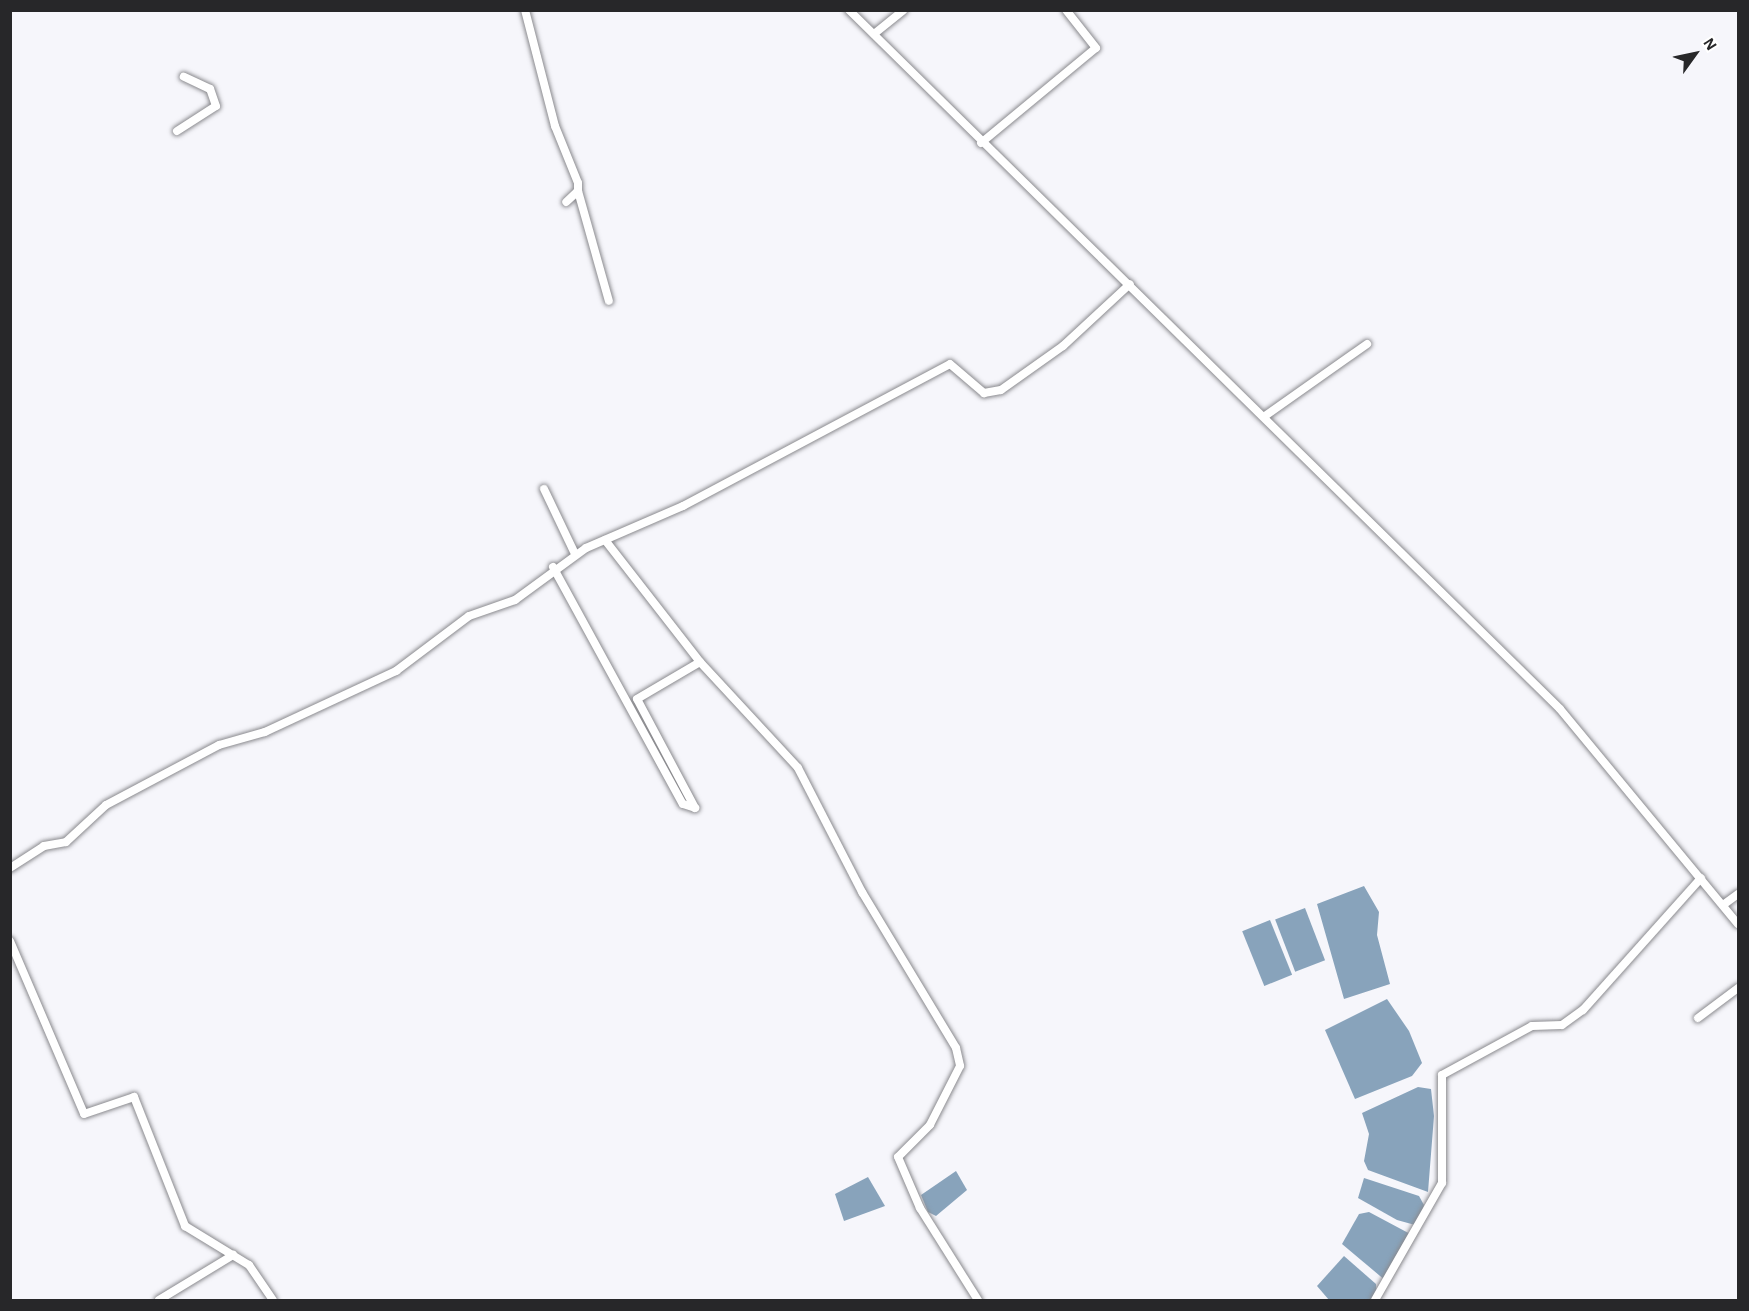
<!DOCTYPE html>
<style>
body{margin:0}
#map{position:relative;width:1749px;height:1311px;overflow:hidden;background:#f6f6fb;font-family:"Alegreya Sans",sans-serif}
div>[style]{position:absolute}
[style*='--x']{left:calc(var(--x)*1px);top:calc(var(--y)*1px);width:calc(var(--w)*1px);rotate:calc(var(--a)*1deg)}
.water>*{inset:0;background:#88a3bb;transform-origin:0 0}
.roads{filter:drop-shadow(0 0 2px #8a8a8e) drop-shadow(0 0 2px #8a8a8e)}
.minor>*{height:8px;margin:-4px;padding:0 4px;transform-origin:4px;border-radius:4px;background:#fff}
span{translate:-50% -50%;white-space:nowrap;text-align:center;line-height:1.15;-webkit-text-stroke:4.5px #fff;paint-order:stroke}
.frame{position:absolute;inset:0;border:12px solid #272729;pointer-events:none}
.north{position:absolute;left:1665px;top:24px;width:60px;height:60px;-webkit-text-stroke:4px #fff;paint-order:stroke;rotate:57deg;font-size:16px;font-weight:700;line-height:24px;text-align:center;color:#272729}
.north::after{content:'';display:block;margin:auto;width:21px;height:27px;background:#272729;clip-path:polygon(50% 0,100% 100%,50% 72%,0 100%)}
</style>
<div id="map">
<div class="water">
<div style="clip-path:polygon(1364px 886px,1379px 912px,1377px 935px,1390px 984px,1344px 999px,1317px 904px)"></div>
<div style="left:1305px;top:908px;width:56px;height:32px;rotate:69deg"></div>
<div style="left:1270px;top:920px;width:59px;height:30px;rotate:68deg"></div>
<div style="clip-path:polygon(1387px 999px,1409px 1031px,1422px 1063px,1412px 1076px,1355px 1099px,1325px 1030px)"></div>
<div style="clip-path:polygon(1418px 1087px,1431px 1089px,1434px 1116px,1428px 1192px,1368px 1170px,1364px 1161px,1369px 1134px,1362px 1113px)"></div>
<div style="clip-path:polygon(956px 1171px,967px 1190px,936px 1216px,928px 1212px,921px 1195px)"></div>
<div style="clip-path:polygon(868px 1177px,885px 1206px,844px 1221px,835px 1194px)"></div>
<div style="clip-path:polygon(1364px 1178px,1419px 1196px,1424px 1205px,1421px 1219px,1415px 1225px,1397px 1220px,1358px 1198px)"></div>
<div style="clip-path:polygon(1369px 1212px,1414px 1236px,1386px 1281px,1342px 1244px,1359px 1214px)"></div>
<div style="clip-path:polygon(1344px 1256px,1376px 1284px,1377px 1300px,1329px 1300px,1317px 1286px)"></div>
</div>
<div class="roads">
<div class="minor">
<div style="--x:525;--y:10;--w:120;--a:75.5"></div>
<div style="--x:555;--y:126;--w:61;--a:68"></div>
<div style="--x:578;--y:183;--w:8;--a:90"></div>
<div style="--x:578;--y:191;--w:16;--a:137"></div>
<div style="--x:849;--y:10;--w:997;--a:44.51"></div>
<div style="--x:1560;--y:709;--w:279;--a:50.4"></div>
<div style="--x:874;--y:34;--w:38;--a:-39"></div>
<div style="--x:177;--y:131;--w:46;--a:-32.7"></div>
<div style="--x:216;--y:106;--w:18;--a:-109"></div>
<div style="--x:210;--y:89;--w:29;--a:-155"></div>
<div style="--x:981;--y:143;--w:149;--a:-39.6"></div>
<div style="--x:1096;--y:48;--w:48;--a:-128.3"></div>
<div style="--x:578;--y:191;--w:114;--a:74.3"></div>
<div style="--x:1265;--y:416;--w:125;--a:-35.2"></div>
<div style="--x:544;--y:489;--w:72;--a:64.5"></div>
<div style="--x:605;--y:540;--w:155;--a:52.1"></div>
<div style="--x:700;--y:662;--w:144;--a:47.2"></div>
<div style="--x:798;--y:768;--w:140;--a:62.7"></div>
<div style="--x:862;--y:892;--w:182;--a:58.9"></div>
<div style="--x:956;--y:1048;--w:18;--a:77"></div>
<div style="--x:960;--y:1066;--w:66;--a:117"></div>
<div style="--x:930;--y:1125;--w:45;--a:135"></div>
<div style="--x:898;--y:1157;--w:56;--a:66.7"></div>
<div style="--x:920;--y:1208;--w:109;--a:57.8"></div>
<div style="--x:553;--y:567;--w:270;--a:61.3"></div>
<div style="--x:683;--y:804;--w:13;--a:18"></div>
<div style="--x:695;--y:808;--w:123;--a:-118"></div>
<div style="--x:637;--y:699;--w:73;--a:-30.4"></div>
<div style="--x:10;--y:868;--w:40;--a:-32.9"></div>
<div style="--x:44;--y:846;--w:22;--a:-10"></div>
<div style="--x:66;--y:842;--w:54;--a:-42.8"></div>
<div style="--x:106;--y:805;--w:128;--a:-28"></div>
<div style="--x:219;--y:745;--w:48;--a:-15.8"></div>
<div style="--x:265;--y:732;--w:145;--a:-25"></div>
<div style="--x:396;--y:671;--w:91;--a:-37"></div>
<div style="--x:469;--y:616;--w:49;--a:-19.2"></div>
<div style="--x:515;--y:600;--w:88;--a:-36.2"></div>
<div style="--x:586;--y:548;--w:106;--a:-23.4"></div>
<div style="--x:683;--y:506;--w:302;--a:-28"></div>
<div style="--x:950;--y:364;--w:45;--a:40.5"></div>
<div style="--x:984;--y:393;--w:17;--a:-10"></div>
<div style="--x:1001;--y:390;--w:76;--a:-35.4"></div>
<div style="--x:1063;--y:346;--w:91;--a:-42.8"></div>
<div style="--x:1723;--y:905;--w:19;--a:-36"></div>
<div style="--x:10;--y:941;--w:188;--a:66.8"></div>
<div style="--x:84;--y:1114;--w:53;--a:-18.8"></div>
<div style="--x:134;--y:1097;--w:139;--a:68.4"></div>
<div style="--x:185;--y:1226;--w:75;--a:31.4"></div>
<div style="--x:249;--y:1265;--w:42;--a:55.6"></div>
<div style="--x:1698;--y:1018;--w:50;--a:-36.9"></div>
<div style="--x:159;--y:1300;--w:87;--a:-31.3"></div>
<div style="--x:1375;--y:1300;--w:135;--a:-60.2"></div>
<div style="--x:1442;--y:1183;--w:108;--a:-90"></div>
<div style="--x:1442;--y:1075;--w:102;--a:-28.6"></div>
<div style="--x:1532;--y:1026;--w:30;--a:-2"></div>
<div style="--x:1562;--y:1025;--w:26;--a:-36"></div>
<div style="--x:1583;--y:1010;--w:177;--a:-48.2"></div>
</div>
</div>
<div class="frame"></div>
<div class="north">N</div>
</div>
